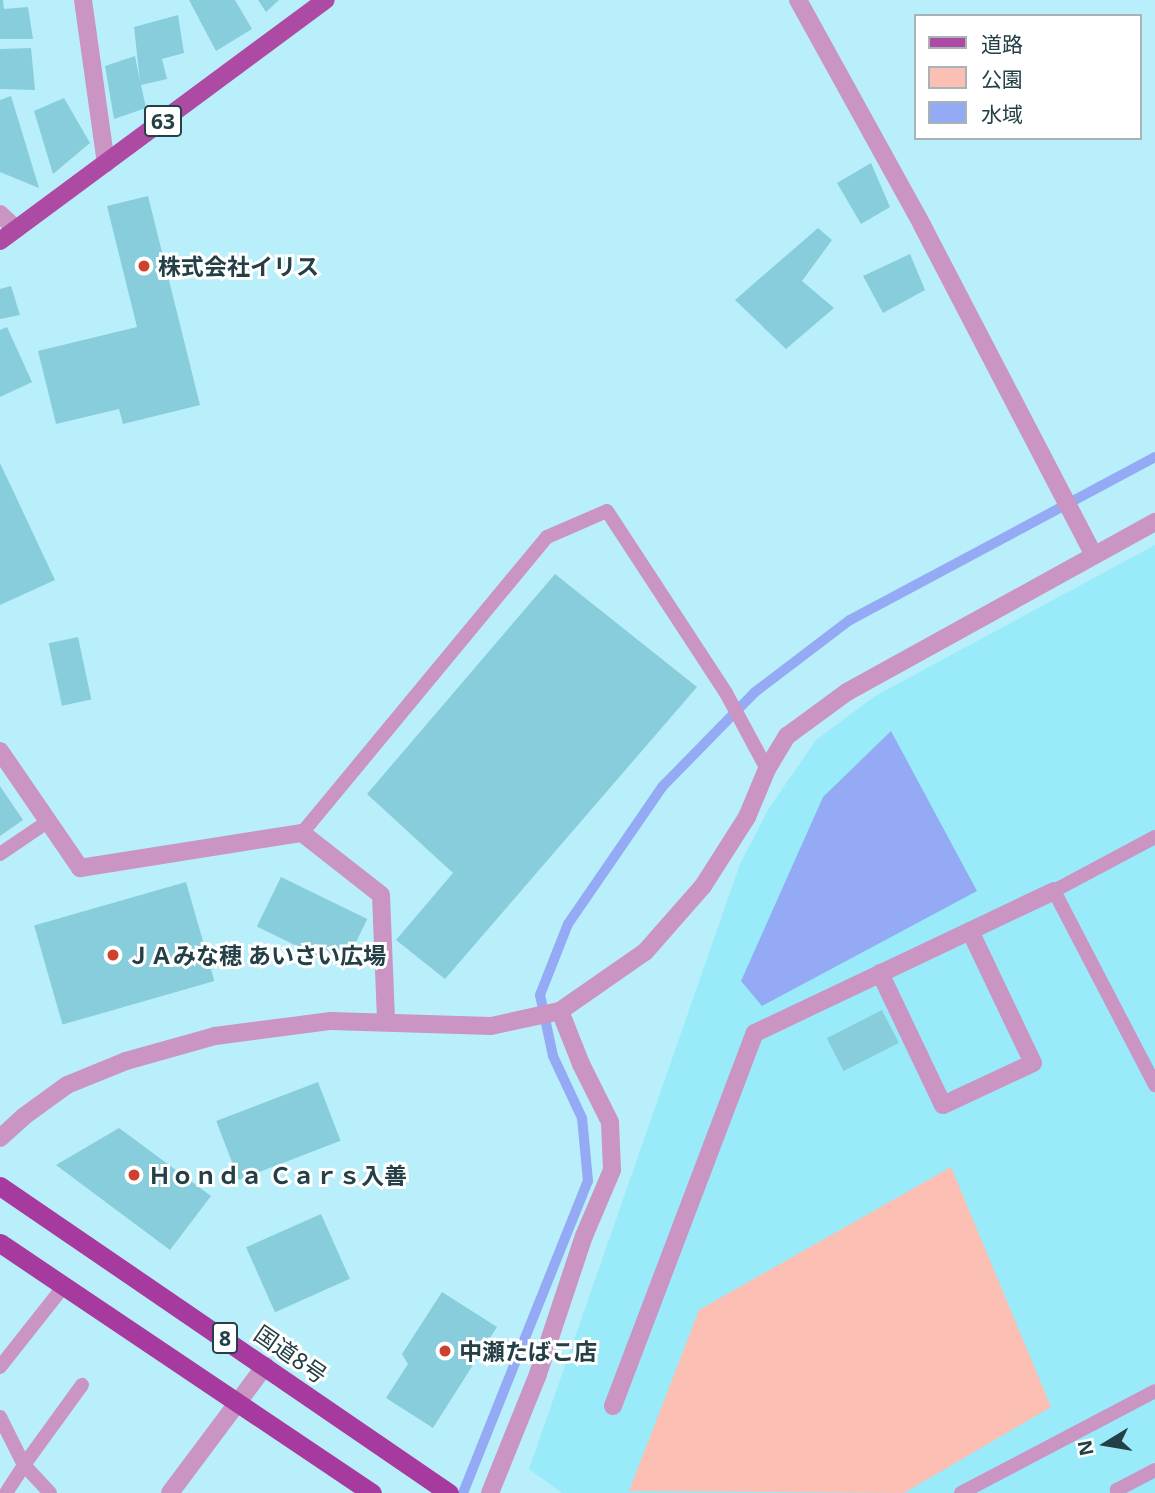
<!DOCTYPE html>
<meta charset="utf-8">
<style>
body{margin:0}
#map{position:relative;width:1155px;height:1493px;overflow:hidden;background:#b8effa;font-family:"Noto Sans","Noto Sans JP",sans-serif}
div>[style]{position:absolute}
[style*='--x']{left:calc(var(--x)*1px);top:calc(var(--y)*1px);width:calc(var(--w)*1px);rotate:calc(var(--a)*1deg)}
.built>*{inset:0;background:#99ebfa}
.green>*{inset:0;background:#fcbfb3}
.water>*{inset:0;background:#94aaf4}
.stream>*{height:10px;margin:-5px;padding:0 5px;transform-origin:5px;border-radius:5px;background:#94aaf4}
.building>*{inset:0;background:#88cddb;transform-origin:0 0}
.service>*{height:14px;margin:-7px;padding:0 7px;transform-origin:7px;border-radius:7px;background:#ca95c3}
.minor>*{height:18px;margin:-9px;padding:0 9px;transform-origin:9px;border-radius:9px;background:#ca95c3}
.tertiary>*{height:18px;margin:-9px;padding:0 9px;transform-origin:9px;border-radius:9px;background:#ca95c3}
.primary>*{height:18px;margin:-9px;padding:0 9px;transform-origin:9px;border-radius:9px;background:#ad4ba4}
.trunk>*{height:19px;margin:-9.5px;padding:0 9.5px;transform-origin:9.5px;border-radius:9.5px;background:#a73a9e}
.dots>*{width:19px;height:19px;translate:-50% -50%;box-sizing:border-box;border:4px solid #fff;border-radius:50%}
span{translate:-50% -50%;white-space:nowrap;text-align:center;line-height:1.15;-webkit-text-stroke:6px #fff;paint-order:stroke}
.shield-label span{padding:2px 5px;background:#fff;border:2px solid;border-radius:5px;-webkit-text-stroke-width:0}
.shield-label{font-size:21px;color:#244046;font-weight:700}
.poi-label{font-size:23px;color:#244046;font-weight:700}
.left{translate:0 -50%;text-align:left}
.street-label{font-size:23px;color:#244046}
.legend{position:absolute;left:914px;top:14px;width:228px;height:126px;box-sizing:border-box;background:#fff;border:2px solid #a7b3b5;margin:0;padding:9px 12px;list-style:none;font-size:21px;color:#244046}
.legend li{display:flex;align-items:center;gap:14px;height:35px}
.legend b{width:35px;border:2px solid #a7b3b5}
.north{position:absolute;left:1071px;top:1409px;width:70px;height:70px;-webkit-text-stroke:5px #fff;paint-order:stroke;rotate:259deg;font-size:19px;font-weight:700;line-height:28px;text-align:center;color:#244046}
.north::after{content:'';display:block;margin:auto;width:24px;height:32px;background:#244046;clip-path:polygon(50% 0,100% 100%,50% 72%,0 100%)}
</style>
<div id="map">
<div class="built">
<div style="clip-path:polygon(1155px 545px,1155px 1493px,562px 1493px,529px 1469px,740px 864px,769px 808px,816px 740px,875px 696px)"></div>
</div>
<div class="green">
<div style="clip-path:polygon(951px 1167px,1051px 1407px,904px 1493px,629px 1491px,699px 1310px)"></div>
</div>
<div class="water">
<div style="clip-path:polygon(891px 731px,977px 891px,762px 1006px,741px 981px,823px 797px)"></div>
</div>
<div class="stream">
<div style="--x:463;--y:1493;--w:336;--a:-68.2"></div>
<div style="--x:588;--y:1181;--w:63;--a:-95.4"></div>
<div style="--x:582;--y:1118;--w:68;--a:-115.1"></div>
<div style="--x:553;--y:1056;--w:62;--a:-102"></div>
<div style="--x:540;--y:995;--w:76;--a:-68.5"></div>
<div style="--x:568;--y:924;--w:166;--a:-55.5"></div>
<div style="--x:662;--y:787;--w:133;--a:-45.6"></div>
<div style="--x:755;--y:692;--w:119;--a:-37.2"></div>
<div style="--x:850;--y:620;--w:346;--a:-28.1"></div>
</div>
<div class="building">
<div style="clip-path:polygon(0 0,3px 0,4px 9px,28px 7px,33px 39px,0 39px)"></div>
<div style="clip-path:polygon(189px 0,235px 0,252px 29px,216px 51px)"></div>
<div style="clip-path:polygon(258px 0,279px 0,266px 12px)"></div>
<div style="clip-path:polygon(178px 15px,184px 53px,162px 59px,167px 79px,141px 85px,146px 108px,114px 119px,105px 66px,135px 56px,140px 81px,134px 27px)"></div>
<div style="clip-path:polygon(31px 48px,35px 90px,0 89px,0 49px)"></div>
<div style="clip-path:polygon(11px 96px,39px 188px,0 172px,0 100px)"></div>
<div style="clip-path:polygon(64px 98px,90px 143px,53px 174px,34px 111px)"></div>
<div style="clip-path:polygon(871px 163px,890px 207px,861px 224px,837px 183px)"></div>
<div style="clip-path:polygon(148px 196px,200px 405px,123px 424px,119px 409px,56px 424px,38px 351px,137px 327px,107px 206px)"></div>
<div style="clip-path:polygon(818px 228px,832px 240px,802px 281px,834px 308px,786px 349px,735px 300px)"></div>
<div style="clip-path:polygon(910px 254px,925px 290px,883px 313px,863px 276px)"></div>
<div style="clip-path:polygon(11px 286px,20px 315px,0 319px,0 289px)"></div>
<div style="clip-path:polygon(7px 327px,32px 382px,0 397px,0 330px)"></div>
<div style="clip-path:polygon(0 463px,55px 580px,0 605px)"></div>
<div style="clip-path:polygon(555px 574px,697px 687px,445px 979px,396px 940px,453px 873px,367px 794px)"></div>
<div style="left:78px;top:637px;width:64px;height:30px;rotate:78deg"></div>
<div style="clip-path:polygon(0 786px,23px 820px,0 836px)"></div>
<div style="left:281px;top:877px;width:96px;height:55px;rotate:26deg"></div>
<div style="left:186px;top:882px;width:103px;height:158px;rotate:74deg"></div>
<div style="left:882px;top:1010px;width:37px;height:62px;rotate:63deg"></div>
<div style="left:318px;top:1082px;width:63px;height:109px;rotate:69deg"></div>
<div style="clip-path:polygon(119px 1128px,211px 1196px,170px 1250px,56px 1165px)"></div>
<div style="left:321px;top:1214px;width:71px;height:82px;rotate:66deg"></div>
<div style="clip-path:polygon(442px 1292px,497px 1327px,433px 1428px,386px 1398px,408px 1364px,402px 1354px)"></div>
</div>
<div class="service">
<div style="--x:302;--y:833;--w:384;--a:-50.4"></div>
<div style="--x:547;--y:537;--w:65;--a:-23.4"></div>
<div style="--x:607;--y:511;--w:217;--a:56.8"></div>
<div style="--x:726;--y:693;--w:86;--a:61.7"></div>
<div style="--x:1155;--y:837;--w:115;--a:151.9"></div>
<div style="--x:1054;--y:891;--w:219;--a:62.5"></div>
<div style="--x:0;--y:854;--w:57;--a:-34.2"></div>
<div style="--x:0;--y:1367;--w:103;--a:-51.7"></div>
<div style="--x:0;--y:1417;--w:54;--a:63.4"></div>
<div style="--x:24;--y:1465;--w:99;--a:-54.1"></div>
<div style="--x:6;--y:1493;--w:33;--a:-57"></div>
<div style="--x:24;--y:1465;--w:38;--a:47"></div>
<div style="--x:961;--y:1493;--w:219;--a:-27.7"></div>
<div style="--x:1119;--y:1493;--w:4;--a:-124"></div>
<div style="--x:1117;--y:1490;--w:43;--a:-27.8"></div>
</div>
<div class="minor">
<div style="--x:83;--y:0;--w:165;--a:82"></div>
<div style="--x:798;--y:0;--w:257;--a:61.1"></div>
<div style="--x:922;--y:225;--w:371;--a:62.5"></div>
<div style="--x:0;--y:214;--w:22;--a:43"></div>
<div style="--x:0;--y:751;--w:142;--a:55.6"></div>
<div style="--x:80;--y:868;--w:225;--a:-9"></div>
<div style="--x:302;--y:833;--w:100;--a:38.1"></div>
<div style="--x:381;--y:895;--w:127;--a:87.7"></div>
<div style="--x:880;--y:973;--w:146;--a:64.5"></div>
<div style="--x:943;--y:1105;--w:99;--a:-25"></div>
<div style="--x:1033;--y:1063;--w:146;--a:-115.5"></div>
<div style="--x:613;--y:1406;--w:399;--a:-69.2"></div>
<div style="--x:755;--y:1033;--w:331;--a:-25.4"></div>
<div style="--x:170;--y:1493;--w:159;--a:-53.2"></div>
<div style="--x:490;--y:1493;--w:128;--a:-68"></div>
<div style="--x:538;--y:1374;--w:145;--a:-71.6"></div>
<div style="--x:584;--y:1236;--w:72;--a:-67"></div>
<div style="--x:612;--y:1170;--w:48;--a:-92.4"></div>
<div style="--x:610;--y:1122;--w:65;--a:-116.6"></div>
<div style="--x:581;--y:1064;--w:57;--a:-111.6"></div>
</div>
<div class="tertiary">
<div style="--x:0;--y:1138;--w:31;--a:-42"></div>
<div style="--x:23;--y:1117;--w:54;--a:-36"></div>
<div style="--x:67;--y:1085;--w:64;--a:-22.1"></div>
<div style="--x:126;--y:1061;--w:92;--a:-15.7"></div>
<div style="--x:215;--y:1036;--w:117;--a:-7.4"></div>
<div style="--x:331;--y:1021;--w:160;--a:1.8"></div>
<div style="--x:491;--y:1026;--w:71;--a:-12.3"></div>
<div style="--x:560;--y:1011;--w:103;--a:-34.8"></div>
<div style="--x:645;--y:952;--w:88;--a:-48.7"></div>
<div style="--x:703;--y:886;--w:82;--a:-57.5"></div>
<div style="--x:747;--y:817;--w:52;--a:-67.4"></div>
<div style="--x:767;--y:769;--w:39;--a:-59"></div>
<div style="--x:787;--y:736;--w:74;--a:-36.3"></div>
<div style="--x:847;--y:692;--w:352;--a:-28.9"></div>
</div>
<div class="primary">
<div style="--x:0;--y:241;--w:405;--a:-36.5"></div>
</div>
<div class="trunk">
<div style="--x:0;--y:1186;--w:544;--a:34.36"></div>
<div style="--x:0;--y:1243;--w:448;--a:33.9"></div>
</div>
<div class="dots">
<div style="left:144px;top:266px;background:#cd412d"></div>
<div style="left:113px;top:955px;background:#cd412d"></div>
<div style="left:134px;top:1175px;background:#cd412d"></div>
<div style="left:445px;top:1351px;background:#cd412d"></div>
</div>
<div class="shield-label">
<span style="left:163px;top:121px">63</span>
<span style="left:225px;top:1338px">8</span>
</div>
<div class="poi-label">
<span class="left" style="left:158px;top:266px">株式会社イリス</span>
<span class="left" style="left:127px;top:955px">ＪＡみな穂 あいさい広場</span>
<span class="left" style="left:148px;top:1175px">Ｈｏｎｄａ Ｃａｒｓ入善</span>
<span class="left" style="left:459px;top:1351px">中瀬たばこ店</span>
</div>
<div class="street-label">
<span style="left:291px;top:1354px;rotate:35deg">国道8号</span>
</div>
<ul class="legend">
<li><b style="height:9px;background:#ad4ba4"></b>道路</li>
<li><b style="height:19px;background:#fcbfb3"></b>公園</li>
<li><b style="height:19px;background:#94aaf4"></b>水域</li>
</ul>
<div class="north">N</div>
</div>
